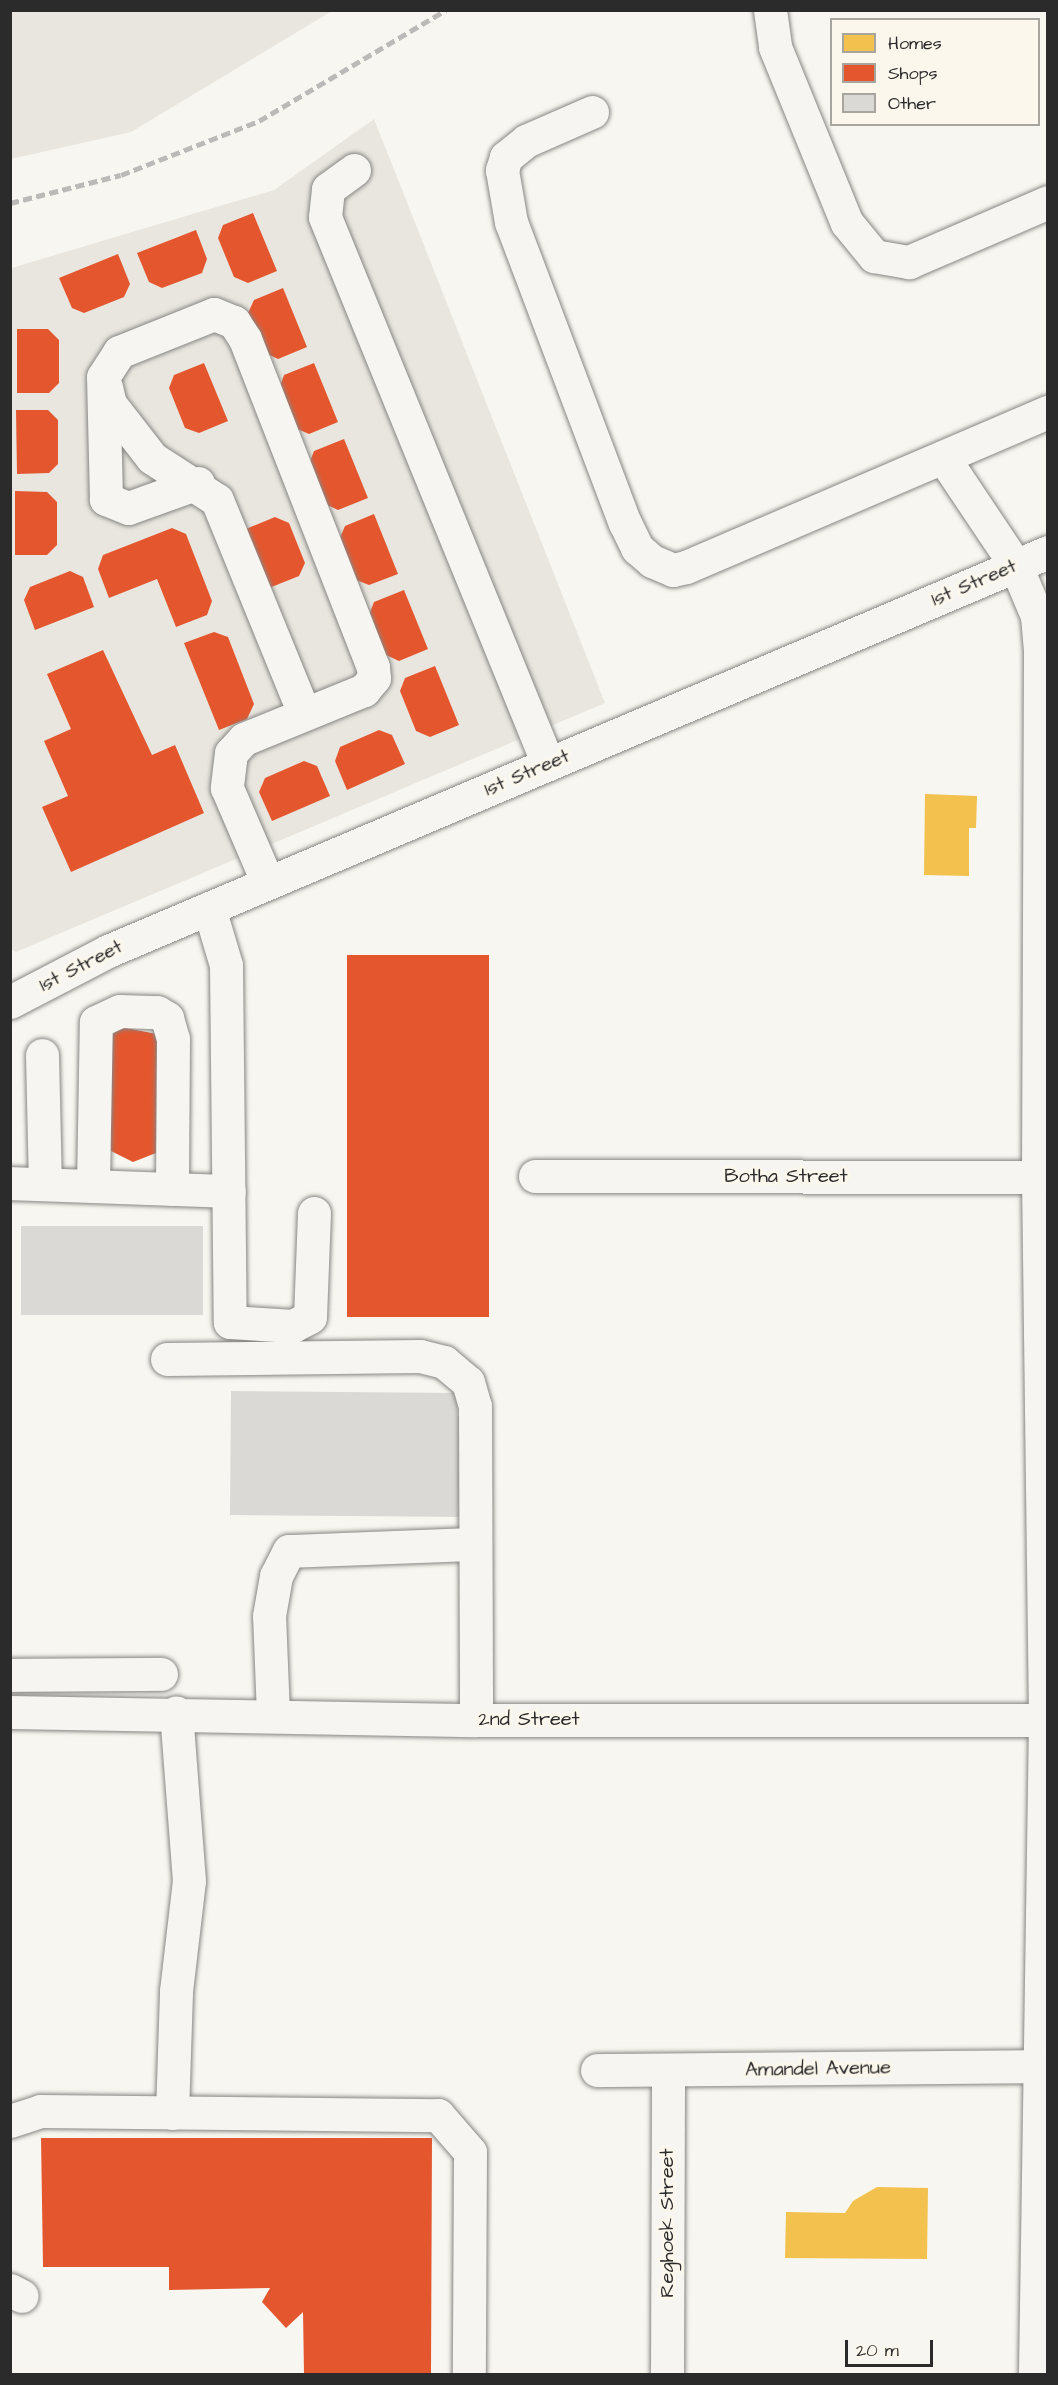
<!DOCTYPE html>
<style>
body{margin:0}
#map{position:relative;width:1058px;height:2385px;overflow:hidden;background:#f8f6f0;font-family:"Architects Daughter",sans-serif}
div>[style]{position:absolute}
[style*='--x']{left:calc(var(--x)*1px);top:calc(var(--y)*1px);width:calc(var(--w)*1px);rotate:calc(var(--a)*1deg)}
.built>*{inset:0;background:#e9e6df}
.homes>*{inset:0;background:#f2c14e}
.shops>*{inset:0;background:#e4572e;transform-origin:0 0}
.building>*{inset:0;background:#dbd9d6;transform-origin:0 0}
.roads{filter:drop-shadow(0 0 2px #878684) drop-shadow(0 0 2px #878684)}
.minor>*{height:33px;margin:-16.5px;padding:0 16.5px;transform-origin:16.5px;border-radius:16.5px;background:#f6f5f1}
.rail>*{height:4.5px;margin-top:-2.25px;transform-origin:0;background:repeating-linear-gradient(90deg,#bcbab8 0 9px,transparent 0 13.5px)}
span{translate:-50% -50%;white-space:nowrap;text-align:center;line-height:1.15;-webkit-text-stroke:6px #fbf7ec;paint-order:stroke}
.street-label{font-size:20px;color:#2b2b2b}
.frame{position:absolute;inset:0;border:12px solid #2b2b2b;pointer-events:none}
.legend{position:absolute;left:830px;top:18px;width:210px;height:108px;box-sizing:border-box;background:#fbf7ec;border:2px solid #a8a59f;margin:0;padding:8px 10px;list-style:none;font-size:18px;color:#2b2b2b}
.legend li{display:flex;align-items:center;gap:12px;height:30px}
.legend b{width:30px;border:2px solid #a8a59f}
.scale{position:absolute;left:845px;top:2340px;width:88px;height:27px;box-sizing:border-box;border:3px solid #2b2b2b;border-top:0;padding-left:8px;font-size:18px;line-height:21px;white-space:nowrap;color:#2b2b2b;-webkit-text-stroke:4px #fbf7ec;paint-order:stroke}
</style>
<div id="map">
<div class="built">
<div style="clip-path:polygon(10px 11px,11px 10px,332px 11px,131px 132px,11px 159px)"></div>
<div style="clip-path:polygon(374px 119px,605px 703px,16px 952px,11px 949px,11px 268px,274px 190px)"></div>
</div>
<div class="homes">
<div style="clip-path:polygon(925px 794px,977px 796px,976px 828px,969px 828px,969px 876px,924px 875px)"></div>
<div style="clip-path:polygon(877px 2187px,928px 2188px,927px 2259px,785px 2258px,786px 2212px,845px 2213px,853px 2201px)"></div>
</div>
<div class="shops">
<div style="clip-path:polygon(253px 213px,277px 271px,248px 283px,234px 277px,218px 238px,223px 225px)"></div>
<div style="clip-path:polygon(196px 230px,207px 259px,202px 273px,162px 288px,149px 282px,137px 253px)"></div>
<div style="clip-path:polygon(118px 254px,130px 284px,124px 297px,84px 313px,72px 308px,59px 278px)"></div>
<div style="clip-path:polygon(283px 288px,307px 347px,278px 359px,265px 353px,248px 313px,254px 300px)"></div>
<div style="clip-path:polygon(17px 329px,48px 329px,59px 340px,59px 383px,49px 393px,17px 393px)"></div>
<div style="clip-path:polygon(204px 363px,228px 421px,199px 433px,185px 428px,169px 388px,174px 375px)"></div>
<div style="clip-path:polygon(314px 363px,338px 422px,309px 434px,295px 428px,279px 389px,284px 375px)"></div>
<div style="clip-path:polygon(16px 410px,48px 410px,58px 420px,58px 464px,49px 473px,17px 474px)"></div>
<div style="clip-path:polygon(344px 439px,368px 498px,338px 510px,325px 504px,309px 464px,314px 451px)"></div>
<div style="clip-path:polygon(15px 491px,47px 492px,57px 502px,57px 545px,47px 555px,15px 555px)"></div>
<div style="clip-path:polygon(374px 514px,398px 574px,369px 585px,356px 580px,339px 540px,345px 526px)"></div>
<div style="clip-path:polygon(275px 517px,289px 523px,305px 563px,299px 576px,269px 588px,246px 529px)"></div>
<div style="clip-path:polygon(172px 528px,186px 534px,212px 601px,207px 615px,176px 627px,157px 579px,109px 598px,98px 569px,103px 555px)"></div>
<div style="clip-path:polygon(70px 571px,83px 577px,94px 607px,35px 630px,24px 600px,30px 587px)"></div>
<div style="clip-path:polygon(404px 590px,428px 649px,399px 661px,386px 655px,369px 615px,374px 602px)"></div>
<div style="clip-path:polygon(214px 632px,228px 637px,254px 704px,247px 719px,219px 730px,184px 643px)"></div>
<div style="clip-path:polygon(103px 650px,152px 755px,175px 745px,204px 813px,71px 872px,42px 807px,68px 796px,44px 741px,71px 729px,47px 674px)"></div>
<div style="clip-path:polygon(435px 666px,459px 725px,430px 737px,416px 731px,400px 691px,405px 678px)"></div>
<div style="clip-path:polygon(379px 730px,392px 735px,405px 764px,347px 790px,335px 761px,340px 747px)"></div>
<div style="clip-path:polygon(304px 761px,317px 766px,330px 796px,272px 821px,259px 792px,265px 778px)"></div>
<div style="left:489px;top:955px;width:362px;height:142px;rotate:90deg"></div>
<div style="clip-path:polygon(121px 1027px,162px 1035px,156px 1153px,133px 1162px,109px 1150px,107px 1035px)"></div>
<div style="clip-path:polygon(41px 2138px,432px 2138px,431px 2374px,304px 2374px,303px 2312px,286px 2328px,262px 2302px,270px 2288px,169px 2290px,169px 2267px,43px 2267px)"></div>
</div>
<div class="building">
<div style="left:21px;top:1226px;width:182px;height:89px"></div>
<div style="clip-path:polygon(231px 1391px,458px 1393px,457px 1416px,468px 1416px,468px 1517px,230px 1515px)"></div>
</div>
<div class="roads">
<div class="minor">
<div style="--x:770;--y:10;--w:37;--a:82"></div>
<div style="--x:775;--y:47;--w:190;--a:67.8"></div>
<div style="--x:847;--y:223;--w:43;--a:50.7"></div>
<div style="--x:874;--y:256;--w:36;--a:10"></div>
<div style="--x:909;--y:262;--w:151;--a:-23.3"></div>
<div style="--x:592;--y:112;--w:72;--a:156.3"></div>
<div style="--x:526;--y:141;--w:26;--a:141"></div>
<div style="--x:506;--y:157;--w:14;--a:107"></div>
<div style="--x:502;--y:170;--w:53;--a:80.2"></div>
<div style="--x:511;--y:222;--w:322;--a:69.3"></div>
<div style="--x:625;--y:523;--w:28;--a:64"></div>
<div style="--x:637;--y:548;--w:20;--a:41"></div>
<div style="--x:652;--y:561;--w:23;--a:23"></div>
<div style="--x:673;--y:570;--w:13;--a:-13"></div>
<div style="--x:686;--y:567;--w:394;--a:-23.2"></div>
<div style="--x:354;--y:170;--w:32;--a:144"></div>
<div style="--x:328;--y:189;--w:28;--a:96"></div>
<div style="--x:325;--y:217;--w:591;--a:67.82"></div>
<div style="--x:106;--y:387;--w:17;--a:77"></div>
<div style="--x:110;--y:404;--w:68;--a:52.1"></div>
<div style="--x:152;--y:458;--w:77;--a:32.9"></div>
<div style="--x:217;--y:500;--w:230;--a:67.8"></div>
<div style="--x:943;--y:457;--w:131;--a:56.2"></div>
<div style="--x:1016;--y:566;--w:54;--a:67.2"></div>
<div style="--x:1037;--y:616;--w:37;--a:85"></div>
<div style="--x:1040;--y:653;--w:524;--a:90.22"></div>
<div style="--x:1038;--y:1177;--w:543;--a:89.26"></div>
<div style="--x:1045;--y:1720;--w:654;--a:90.88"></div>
<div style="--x:198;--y:483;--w:74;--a:160.3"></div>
<div style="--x:128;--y:508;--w:24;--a:-158"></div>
<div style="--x:106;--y:499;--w:122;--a:-91.4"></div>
<div style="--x:103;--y:377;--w:30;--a:-57"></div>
<div style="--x:119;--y:352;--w:102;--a:-21.8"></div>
<div style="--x:214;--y:314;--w:22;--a:22"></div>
<div style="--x:234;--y:322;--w:20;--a:57"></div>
<div style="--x:245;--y:339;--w:352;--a:68.7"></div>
<div style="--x:373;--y:667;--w:11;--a:85"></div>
<div style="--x:374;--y:678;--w:16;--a:130"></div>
<div style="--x:364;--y:690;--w:130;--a:157.8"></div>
<div style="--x:244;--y:739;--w:19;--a:133"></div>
<div style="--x:231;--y:753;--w:35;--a:97"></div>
<div style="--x:227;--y:788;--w:103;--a:66.7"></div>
<div style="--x:209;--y:908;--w:59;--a:73.4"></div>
<div style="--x:226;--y:965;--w:357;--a:89.4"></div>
<div style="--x:230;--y:1322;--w:63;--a:3.6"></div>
<div style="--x:293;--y:1326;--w:19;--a:-28"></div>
<div style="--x:310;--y:1317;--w:104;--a:-87.8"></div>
<div style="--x:10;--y:1002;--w:110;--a:-27.5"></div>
<div style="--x:108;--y:951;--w:1021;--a:-23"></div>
<div style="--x:42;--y:1055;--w:129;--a:88.7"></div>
<div style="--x:535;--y:1176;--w:503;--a:0.11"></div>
<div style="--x:10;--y:1183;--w:219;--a:2.1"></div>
<div style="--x:93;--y:1186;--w:164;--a:-89"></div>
<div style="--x:96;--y:1022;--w:26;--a:-25"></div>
<div style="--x:120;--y:1011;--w:37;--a:2"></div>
<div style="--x:157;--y:1012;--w:12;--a:31"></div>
<div style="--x:167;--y:1018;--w:22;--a:74"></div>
<div style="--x:173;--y:1039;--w:150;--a:90.4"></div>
<div style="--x:167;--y:1359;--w:253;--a:-0.7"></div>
<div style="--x:420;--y:1356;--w:25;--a:14"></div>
<div style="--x:444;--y:1362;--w:31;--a:40"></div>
<div style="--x:468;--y:1382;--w:25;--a:74"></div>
<div style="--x:475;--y:1406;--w:314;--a:89.8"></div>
<div style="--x:10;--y:1675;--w:151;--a:-0.4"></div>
<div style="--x:10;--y:1712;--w:466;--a:1"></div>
<div style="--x:476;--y:1720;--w:572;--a:0"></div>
<div style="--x:273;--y:1714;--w:98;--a:-92.3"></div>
<div style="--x:269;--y:1616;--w:41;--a:-80.1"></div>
<div style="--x:276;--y:1576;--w:28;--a:-63"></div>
<div style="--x:289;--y:1551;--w:186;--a:-2.2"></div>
<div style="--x:597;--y:2070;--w:443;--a:-0.5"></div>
<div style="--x:172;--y:2113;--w:122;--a:-88.1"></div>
<div style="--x:176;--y:1991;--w:111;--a:-83.3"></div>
<div style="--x:189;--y:1881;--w:169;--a:-94.4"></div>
<div style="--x:10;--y:2121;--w:32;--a:-18"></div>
<div style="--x:40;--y:2111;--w:398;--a:0.6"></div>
<div style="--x:438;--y:2115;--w:49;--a:49.1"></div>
<div style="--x:470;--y:2152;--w:222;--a:90.3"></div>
<div style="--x:10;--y:2290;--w:13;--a:27"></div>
<div style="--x:667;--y:2374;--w:302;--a:-89.8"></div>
</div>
</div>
<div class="rail">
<div style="--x:10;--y:203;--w:114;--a:-14.2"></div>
<div style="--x:121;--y:175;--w:148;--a:-21.4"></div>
<div style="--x:259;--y:121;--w:217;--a:-30.7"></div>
</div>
<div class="street-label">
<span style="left:974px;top:583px;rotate:-23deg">1st Street</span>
<span style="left:527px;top:773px;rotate:-23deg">1st Street</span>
<span style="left:81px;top:966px;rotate:-27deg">1st Street</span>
<span style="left:786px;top:1176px">Botha Street</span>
<span style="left:529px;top:1719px">2nd Street</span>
<span style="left:818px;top:2069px;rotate:-1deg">Amandel Avenue</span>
<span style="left:667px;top:2223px;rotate:-90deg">Reghoek Street</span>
</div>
<div class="frame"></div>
<ul class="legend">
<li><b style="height:16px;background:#f2c14e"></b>Homes</li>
<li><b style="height:16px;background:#e4572e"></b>Shops</li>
<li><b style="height:16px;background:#dbd9d6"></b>Other</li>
</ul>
<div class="scale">20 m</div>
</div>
